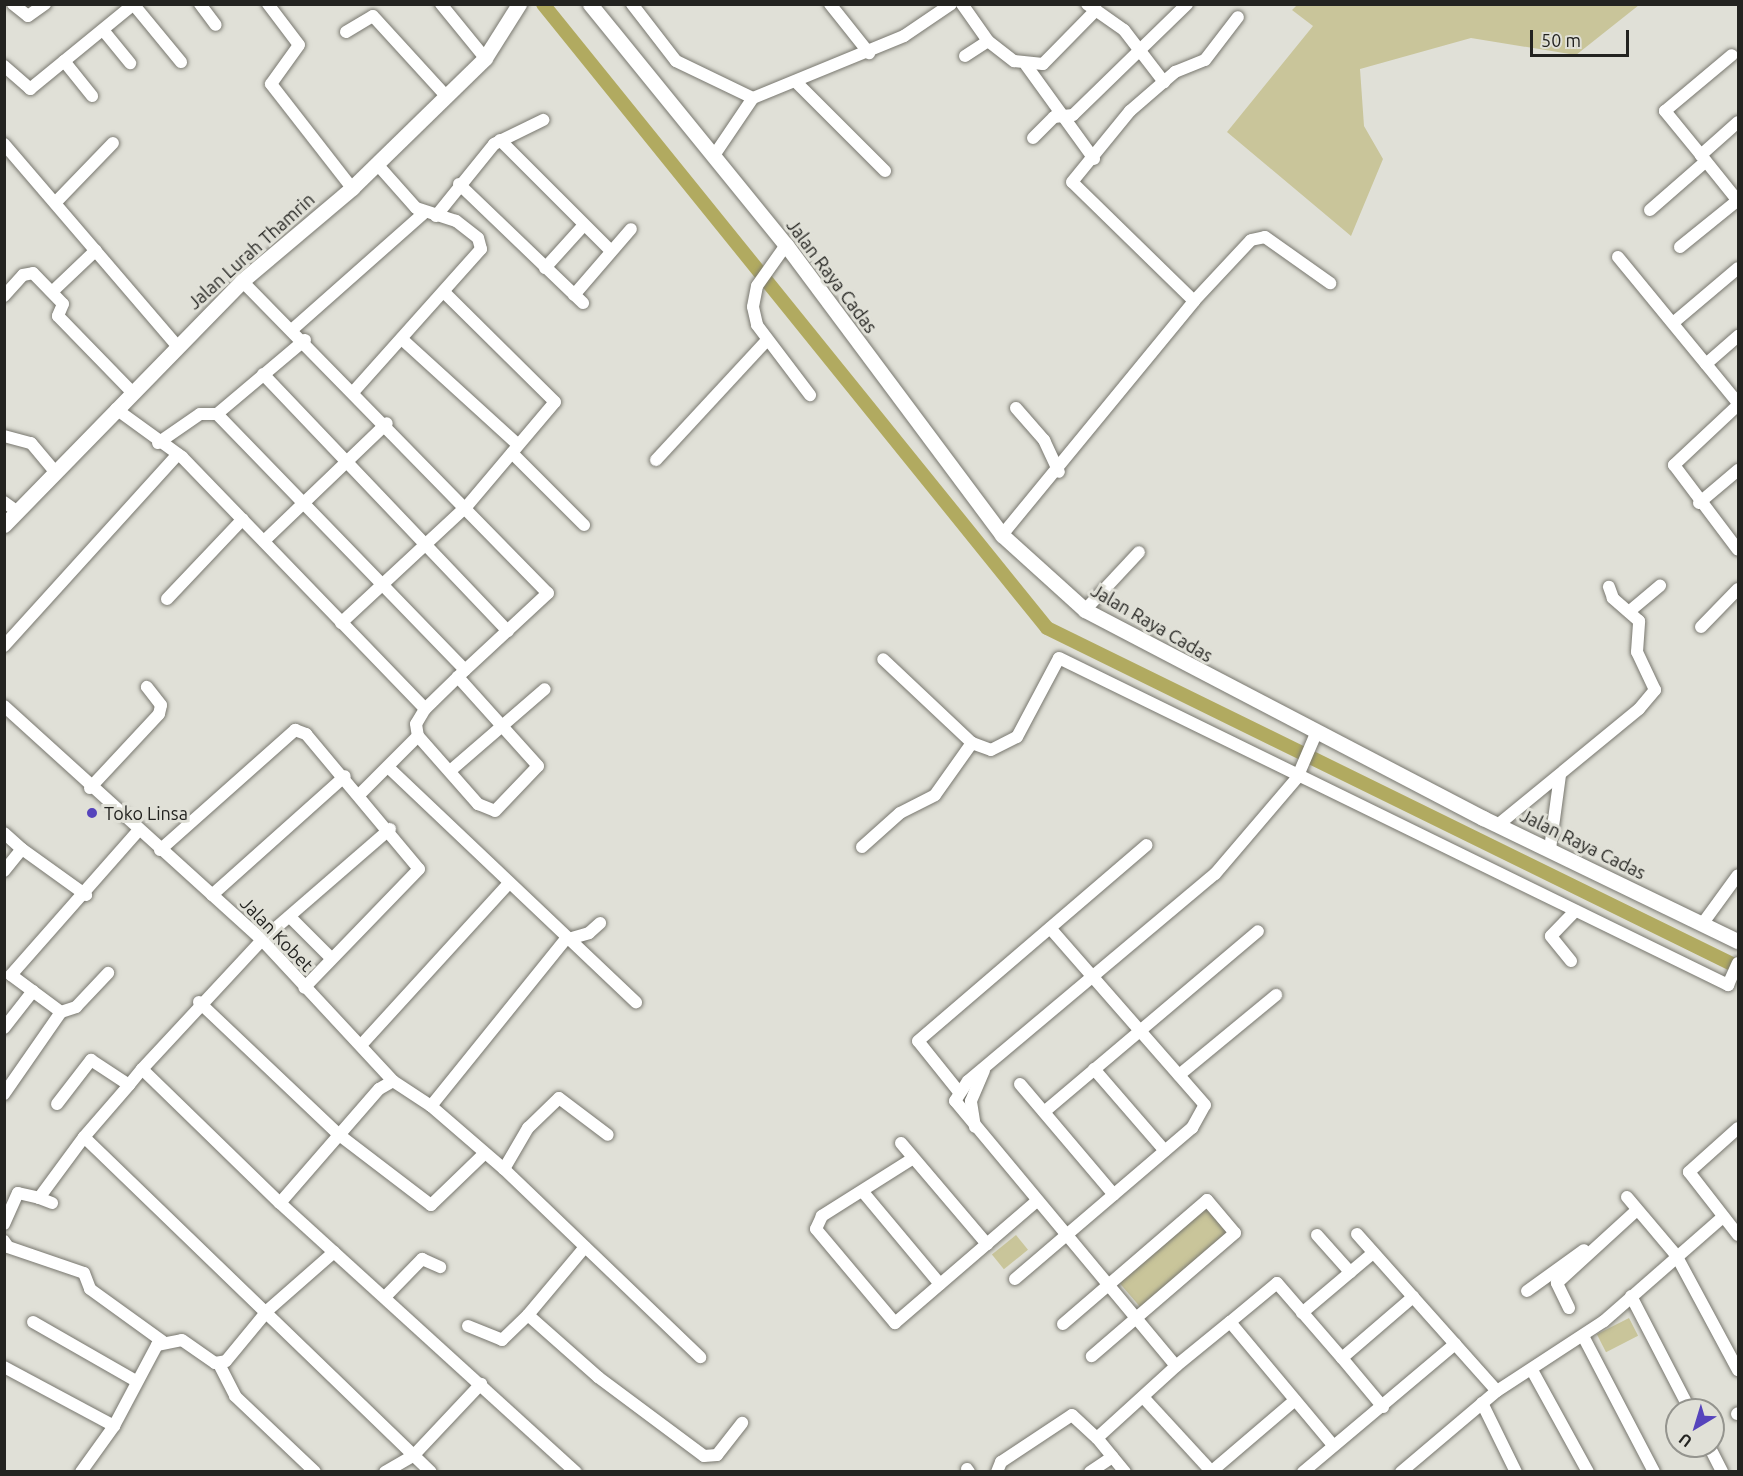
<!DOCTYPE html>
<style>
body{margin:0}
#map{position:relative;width:1743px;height:1476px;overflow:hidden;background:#e0e0d7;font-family:Ubuntu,sans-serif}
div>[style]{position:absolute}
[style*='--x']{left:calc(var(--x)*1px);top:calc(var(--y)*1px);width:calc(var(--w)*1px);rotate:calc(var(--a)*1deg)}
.green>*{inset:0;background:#c9c59a;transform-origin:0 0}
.canal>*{height:14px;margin:-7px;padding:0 7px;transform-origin:7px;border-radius:7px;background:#b1aa60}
.roads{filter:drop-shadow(0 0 2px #78776f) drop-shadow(0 0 2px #78776f)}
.minor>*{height:12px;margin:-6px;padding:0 6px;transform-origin:6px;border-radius:6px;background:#fff}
.tertiary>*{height:15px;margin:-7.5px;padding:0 7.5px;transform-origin:7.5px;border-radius:7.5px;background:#fff}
.dots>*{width:16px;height:16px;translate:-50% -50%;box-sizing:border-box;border:3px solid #e0e0d7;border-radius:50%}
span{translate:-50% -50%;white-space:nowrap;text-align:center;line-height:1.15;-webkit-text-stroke:6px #e0e0d7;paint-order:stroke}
.street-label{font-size:18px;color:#232320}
.poi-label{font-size:18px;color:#232320}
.left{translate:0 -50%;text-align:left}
.frame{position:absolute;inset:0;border:6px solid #232320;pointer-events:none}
.north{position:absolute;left:1665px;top:1398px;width:60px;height:60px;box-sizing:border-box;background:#e0e0d7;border:2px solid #94948e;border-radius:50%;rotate:218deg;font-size:16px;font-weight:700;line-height:24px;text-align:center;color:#232320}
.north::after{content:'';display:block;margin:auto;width:21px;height:27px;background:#5644bc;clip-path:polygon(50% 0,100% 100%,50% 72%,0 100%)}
.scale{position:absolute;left:1530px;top:30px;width:99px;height:27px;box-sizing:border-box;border:3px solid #232320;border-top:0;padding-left:8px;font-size:18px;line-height:21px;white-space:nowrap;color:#232320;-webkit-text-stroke:4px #e0e0d7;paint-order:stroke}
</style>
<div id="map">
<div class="green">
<div style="clip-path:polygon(1297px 5px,1297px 4px,1639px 5px,1576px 55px,1471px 38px,1360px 69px,1364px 126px,1383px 159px,1351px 236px,1227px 132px,1313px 26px,1292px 10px)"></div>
<div style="left:1207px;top:1207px;width:33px;height:116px;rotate:49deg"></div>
<div style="left:1016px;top:1235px;width:19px;height:31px;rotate:51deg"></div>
<div style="left:1629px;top:1318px;width:20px;height:36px;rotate:63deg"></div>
</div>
<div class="canal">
<div style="--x:543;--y:4;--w:802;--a:51.07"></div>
<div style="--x:1047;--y:628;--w:770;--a:26.13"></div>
</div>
<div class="roads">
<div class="minor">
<div style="--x:13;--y:4;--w:19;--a:39"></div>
<div style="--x:28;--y:16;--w:21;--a:-35"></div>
<div style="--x:200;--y:4;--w:26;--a:53"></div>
<div style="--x:268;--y:4;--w:51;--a:52.9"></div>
<div style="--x:299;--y:45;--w:48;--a:125.7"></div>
<div style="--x:271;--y:84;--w:132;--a:52.1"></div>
<div style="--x:441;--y:4;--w:70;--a:50.8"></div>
<div style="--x:632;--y:4;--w:72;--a:52.3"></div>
<div style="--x:676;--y:61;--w:85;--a:25.7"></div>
<div style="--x:753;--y:98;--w:163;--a:-22.3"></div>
<div style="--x:904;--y:36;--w:57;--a:-34.2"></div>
<div style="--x:830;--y:4;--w:63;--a:51.5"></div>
<div style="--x:962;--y:4;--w:45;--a:54.9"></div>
<div style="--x:1087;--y:4;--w:45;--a:35.1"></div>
<div style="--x:1124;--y:30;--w:66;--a:52.4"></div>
<div style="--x:134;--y:5;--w:74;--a:50.5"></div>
<div style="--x:103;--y:30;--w:43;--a:50.7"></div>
<div style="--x:346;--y:32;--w:31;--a:-31"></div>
<div style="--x:373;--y:16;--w:108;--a:47.6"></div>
<div style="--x:965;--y:56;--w:27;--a:-33"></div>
<div style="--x:988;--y:41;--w:33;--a:38"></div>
<div style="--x:1014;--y:61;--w:29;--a:6"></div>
<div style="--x:1043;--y:64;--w:76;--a:-45.5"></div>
<div style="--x:64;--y:61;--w:45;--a:51.3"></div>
<div style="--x:1026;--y:65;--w:116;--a:54.1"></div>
<div style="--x:4;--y:66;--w:35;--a:41"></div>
<div style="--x:30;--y:89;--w:134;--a:-39.3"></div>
<div style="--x:796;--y:82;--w:126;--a:45"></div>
<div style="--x:1738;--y:122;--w:50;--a:138.3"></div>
<div style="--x:1701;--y:155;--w:59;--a:51.2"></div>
<div style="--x:1033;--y:138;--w:30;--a:-45"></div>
<div style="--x:1054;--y:117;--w:19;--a:-6"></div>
<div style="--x:1073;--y:115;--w:159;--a:-44.2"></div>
<div style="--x:500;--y:140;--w:157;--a:45"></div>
<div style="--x:4;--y:144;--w:266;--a:49.4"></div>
<div style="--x:1701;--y:155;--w:57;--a:-129.3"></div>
<div style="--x:1665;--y:111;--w:87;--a:-39.9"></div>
<div style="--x:713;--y:157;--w:71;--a:-55.9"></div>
<div style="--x:459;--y:184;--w:172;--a:43.8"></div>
<div style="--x:56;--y:202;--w:82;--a:-46"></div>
<div style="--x:1650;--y:210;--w:73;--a:-41.1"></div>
<div style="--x:436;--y:216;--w:92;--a:-51.1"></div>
<div style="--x:494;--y:144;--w:55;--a:-26.1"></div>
<div style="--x:786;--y:245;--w:50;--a:125.3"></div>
<div style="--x:757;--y:286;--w:21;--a:101"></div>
<div style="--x:753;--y:307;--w:18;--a:77"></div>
<div style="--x:757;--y:325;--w:88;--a:52.9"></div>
<div style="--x:1680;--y:247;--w:75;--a:-39"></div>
<div style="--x:1618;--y:257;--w:189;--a:50.6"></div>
<div style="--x:545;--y:268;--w:57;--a:-47.9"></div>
<div style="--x:242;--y:281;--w:437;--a:45.6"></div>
<div style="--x:548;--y:593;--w:113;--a:137.1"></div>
<div style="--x:465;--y:670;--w:56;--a:135.7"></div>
<div style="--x:425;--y:709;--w:17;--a:121"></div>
<div style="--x:416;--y:724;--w:12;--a:81"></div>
<div style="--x:418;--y:736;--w:91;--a:48.6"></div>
<div style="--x:478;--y:804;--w:18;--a:22"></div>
<div style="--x:495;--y:811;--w:62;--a:-46.3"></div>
<div style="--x:538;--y:766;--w:120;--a:-132"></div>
<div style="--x:53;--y:291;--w:59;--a:-43.6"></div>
<div style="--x:574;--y:295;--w:87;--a:-49.2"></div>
<div style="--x:4;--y:296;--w:28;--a:-48"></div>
<div style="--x:23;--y:275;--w:10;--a:-11"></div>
<div style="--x:33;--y:273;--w:43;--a:45.9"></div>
<div style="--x:63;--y:304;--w:13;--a:113"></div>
<div style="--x:58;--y:316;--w:105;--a:45.8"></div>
<div style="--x:1194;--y:301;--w:170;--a:-135.7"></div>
<div style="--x:1072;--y:182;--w:92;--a:-50.8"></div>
<div style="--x:1130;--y:111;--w:60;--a:-40.9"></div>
<div style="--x:1175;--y:72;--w:32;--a:-22"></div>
<div style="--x:1205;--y:60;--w:54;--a:-52.5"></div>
<div style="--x:1673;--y:323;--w:85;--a:-40.2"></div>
<div style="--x:294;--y:328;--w:172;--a:-41.5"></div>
<div style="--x:404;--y:341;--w:153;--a:42.3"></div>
<div style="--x:1706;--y:364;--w:43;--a:-41.2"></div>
<div style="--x:263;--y:374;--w:355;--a:46.4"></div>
<div style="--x:355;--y:390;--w:189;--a:-48.2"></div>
<div style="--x:481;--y:249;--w:11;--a:-105"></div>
<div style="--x:478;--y:238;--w:28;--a:-142"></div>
<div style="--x:456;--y:221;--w:42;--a:-162"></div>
<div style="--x:416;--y:208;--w:59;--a:-131.6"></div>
<div style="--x:1738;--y:405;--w:88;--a:136.8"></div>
<div style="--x:1674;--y:465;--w:106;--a:53"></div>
<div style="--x:1016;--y:408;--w:43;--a:48.8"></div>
<div style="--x:1044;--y:440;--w:35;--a:65"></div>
<div style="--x:116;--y:409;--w:82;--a:36"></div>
<div style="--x:182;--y:457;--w:350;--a:46"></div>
<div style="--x:217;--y:414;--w:115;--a:-40.1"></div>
<div style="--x:4;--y:436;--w:28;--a:15"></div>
<div style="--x:31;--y:443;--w:38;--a:50"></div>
<div style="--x:158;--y:443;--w:51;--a:-34.6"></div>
<div style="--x:200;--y:414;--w:17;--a:0"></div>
<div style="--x:217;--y:414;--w:356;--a:45.9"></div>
<div style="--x:512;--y:453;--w:102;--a:45"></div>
<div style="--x:656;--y:460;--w:163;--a:-47.2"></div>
<div style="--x:4;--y:502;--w:17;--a:36"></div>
<div style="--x:1699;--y:503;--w:51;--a:-40.2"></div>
<div style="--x:1002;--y:535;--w:303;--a:-50.6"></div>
<div style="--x:1194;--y:301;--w:83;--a:-46.9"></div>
<div style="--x:1251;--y:240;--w:14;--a:-12"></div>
<div style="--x:1265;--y:237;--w:80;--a:35.3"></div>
<div style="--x:264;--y:541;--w:170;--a:-43.8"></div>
<div style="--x:167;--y:599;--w:110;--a:-46.5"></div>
<div style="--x:1085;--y:610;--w:79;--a:-47"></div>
<div style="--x:1631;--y:610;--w:38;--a:-40"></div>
<div style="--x:341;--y:623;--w:172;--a:-42.9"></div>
<div style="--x:467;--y:506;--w:136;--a:-49.8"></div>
<div style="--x:555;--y:402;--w:153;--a:-135.3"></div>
<div style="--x:1701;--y:627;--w:53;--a:-45.8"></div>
<div style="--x:4;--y:646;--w:259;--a:-47.8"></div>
<div style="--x:4;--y:706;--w:348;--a:42.2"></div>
<div style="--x:262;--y:940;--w:192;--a:47.1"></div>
<div style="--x:393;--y:1081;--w:16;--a:150"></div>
<div style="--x:379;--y:1089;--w:151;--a:131"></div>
<div style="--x:972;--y:743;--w:20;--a:20"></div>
<div style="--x:991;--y:750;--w:29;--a:-27"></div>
<div style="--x:1017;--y:737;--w:89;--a:-62"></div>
<div style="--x:1059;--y:658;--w:745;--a:26.05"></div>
<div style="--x:1728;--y:985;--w:24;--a:-66"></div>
<div style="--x:388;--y:767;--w:342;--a:43.5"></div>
<div style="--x:450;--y:771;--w:125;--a:-40.8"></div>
<div style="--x:90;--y:788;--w:101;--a:-47"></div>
<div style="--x:159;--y:714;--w:9;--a:-77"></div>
<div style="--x:161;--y:705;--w:23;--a:-128"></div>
<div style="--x:360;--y:794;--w:82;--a:-45"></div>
<div style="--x:1499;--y:824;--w:181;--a:-39.4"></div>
<div style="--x:1639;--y:709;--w:25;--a:-50"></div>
<div style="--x:1655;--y:690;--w:42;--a:-115.3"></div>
<div style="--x:1637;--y:652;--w:31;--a:-86"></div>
<div style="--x:1639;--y:621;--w:35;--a:-139"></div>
<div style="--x:1613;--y:598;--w:12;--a:-110"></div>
<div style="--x:390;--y:829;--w:169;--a:139.1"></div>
<div style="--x:262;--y:940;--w:176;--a:132.9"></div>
<div style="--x:142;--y:1069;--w:192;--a:44.2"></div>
<div style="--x:280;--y:1203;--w:400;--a:42.3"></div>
<div style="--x:4;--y:833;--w:24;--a:42"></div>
<div style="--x:862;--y:847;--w:51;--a:-41.8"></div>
<div style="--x:900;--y:813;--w:39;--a:-27"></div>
<div style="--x:935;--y:795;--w:64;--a:-54.6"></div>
<div style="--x:972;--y:743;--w:122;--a:-136.7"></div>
<div style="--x:1550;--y:849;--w:75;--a:-82.3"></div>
<div style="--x:160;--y:850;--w:181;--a:-41.6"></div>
<div style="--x:295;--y:730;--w:12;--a:20"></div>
<div style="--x:306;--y:734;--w:176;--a:50.1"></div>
<div style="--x:419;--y:869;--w:165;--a:134"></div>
<div style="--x:4;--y:871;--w:28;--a:-51"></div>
<div style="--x:22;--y:849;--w:79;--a:35.7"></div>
<div style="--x:212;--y:895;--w:178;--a:-41.8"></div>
<div style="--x:290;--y:917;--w:58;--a:45"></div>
<div style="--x:1703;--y:923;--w:59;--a:-53.9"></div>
<div style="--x:1571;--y:961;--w:32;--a:-129"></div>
<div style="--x:1551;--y:936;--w:35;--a:-46"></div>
<div style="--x:199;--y:1002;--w:192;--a:43.5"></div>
<div style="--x:338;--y:1134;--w:117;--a:37.4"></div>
<div style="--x:431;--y:1205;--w:74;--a:-43.9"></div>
<div style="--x:61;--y:1012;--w:16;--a:-18"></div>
<div style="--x:76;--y:1007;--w:47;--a:-46.7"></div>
<div style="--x:4;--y:1028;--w:47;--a:-51.9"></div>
<div style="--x:363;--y:1043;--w:215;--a:-47.6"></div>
<div style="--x:1094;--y:1069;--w:108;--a:49.1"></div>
<div style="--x:1179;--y:1075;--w:126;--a:-39.5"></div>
<div style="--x:393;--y:1081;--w:45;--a:33.3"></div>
<div style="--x:431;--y:1106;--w:96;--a:40.8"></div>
<div style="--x:504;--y:1169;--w:272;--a:43.8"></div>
<div style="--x:1020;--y:1084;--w:145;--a:49.7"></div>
<div style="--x:959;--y:1092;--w:65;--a:-128.8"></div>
<div style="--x:918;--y:1041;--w:301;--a:-40.6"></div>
<div style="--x:4;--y:1094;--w:100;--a:-55.2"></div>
<div style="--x:61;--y:1012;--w:62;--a:-143.5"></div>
<div style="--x:11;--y:975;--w:192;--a:-48.6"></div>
<div style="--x:57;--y:1104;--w:56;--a:-52.3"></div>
<div style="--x:91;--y:1060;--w:45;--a:33.3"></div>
<div style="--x:129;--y:1085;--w:21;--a:-51"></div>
<div style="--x:431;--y:1106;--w:213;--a:-51.1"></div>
<div style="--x:565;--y:940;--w:25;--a:-16"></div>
<div style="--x:589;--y:933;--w:15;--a:-42"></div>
<div style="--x:1044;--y:1112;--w:280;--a:-40.2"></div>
<div style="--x:975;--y:1127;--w:26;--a:-99"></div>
<div style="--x:971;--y:1101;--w:33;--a:-67"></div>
<div style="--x:1738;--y:1128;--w:66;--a:138.1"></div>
<div style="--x:1689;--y:1172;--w:80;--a:52.1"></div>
<div style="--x:84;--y:1137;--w:69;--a:-49.1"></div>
<div style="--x:901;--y:1143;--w:133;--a:49.6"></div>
<div style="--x:912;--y:1159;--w:107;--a:147.7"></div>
<div style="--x:822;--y:1216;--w:14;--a:115"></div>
<div style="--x:816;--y:1229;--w:123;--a:50"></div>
<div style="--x:895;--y:1323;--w:187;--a:-40.7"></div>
<div style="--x:504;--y:1169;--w:48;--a:-59.7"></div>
<div style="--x:528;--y:1128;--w:43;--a:-44.1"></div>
<div style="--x:559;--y:1098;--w:61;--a:37.1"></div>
<div style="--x:863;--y:1192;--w:120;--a:50.1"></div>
<div style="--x:1627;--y:1197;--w:76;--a:49.8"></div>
<div style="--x:1676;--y:1255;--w:131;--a:61.7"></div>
<div style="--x:39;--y:1198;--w:14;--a:21"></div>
<div style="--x:4;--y:1224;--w:34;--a:-66"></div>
<div style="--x:18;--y:1193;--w:22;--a:13"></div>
<div style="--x:39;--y:1198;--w:76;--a:-53.6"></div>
<div style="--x:84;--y:1137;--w:482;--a:44"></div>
<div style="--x:1357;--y:1234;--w:210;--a:48.3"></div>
<div style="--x:1317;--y:1235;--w:50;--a:48.3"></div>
<div style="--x:4;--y:1241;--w:7;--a:56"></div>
<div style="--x:8;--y:1247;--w:80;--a:18.9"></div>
<div style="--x:84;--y:1273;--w:17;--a:69"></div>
<div style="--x:90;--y:1289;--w:89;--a:35.8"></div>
<div style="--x:585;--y:1247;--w:89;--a:130"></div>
<div style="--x:528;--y:1315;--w:94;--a:41.5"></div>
<div style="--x:598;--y:1377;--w:132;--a:36.7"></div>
<div style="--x:704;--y:1456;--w:13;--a:-4"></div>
<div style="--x:717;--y:1455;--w:41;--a:-52"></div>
<div style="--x:1015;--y:1279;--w:233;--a:-40.5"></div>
<div style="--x:1192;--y:1128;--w:26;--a:-61"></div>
<div style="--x:1205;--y:1105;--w:235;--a:-131.2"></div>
<div style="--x:1527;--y:1291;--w:70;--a:-35.7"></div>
<div style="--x:386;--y:1296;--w:52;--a:-45.8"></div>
<div style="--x:422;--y:1259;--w:20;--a:24"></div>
<div style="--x:1631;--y:1296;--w:128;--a:62.6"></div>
<div style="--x:1569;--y:1308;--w:28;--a:-116"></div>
<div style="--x:1557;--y:1283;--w:108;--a:-42.4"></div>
<div style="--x:1302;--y:1313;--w:93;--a:-40.2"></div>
<div style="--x:33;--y:1322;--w:119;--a:29.8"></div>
<div style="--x:1230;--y:1322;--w:61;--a:-39.7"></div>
<div style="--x:1277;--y:1283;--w:99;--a:49.1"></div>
<div style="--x:1342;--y:1358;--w:94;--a:-40.7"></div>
<div style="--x:1063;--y:1324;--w:190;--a:-40.7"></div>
<div style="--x:1207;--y:1200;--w:43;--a:49.7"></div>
<div style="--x:1235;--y:1233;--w:189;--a:139.3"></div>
<div style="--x:468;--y:1326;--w:37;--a:22"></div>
<div style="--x:502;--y:1340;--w:36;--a:-44"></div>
<div style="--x:1583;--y:1336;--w:153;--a:62.4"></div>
<div style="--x:1342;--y:1358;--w:64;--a:50.1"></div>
<div style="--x:219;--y:1364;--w:36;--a:63"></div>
<div style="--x:235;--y:1396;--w:110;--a:43.5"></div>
<div style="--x:1176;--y:1366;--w:70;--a:-39.2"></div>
<div style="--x:1230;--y:1322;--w:160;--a:50.1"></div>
<div style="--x:4;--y:1367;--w:125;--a:28.2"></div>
<div style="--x:1533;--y:1372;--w:114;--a:61.2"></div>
<div style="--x:1143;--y:1397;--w:102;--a:47.4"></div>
<div style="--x:1482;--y:1403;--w:77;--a:63.8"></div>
<div style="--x:1737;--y:1414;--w:1;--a:-45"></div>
<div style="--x:1097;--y:1438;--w:44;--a:50.5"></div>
<div style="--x:1709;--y:1446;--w:29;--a:63"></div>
<div style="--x:967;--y:1469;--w:4;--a:56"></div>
<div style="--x:1212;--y:1471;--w:109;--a:-40.5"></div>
<div style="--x:81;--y:1472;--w:57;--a:-54.3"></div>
<div style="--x:114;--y:1426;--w:92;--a:-62"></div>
<div style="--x:157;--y:1345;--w:25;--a:-11"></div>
<div style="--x:182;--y:1340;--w:40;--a:34.9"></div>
<div style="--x:215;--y:1363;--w:11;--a:-10"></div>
<div style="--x:226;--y:1361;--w:66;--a:-50.5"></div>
<div style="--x:268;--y:1310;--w:88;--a:-41.3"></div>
<div style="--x:385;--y:1472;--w:34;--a:-30"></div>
<div style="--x:414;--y:1455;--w:98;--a:-46.7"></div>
<div style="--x:997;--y:1472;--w:11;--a:-68"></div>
<div style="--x:1001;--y:1462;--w:85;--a:-33.5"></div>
<div style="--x:1072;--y:1415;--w:34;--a:43"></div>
<div style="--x:1097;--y:1438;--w:107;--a:-42.3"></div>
<div style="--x:1176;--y:1366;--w:345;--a:-129.8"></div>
<div style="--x:955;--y:1101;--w:24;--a:-57"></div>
<div style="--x:968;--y:1081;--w:322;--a:-40"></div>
<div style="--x:1215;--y:874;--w:126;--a:-49.5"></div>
<div style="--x:1297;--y:778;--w:51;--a:-66.9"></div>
<div style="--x:1090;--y:1472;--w:27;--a:-34"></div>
<div style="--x:1303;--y:1472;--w:199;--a:-40.1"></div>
<div style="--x:1401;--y:1472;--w:126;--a:-40.2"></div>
<div style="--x:1497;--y:1391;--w:128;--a:-33.2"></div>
<div style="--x:1604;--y:1321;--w:158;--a:-41.2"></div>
</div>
<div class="tertiary">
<div style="--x:590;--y:4;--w:311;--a:50.9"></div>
<div style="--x:786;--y:245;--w:362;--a:53.3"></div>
<div style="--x:1002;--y:535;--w:112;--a:42.1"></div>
<div style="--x:1085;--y:610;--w:449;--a:27.6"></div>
<div style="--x:1483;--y:818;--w:283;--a:25.8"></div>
<div style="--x:4;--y:525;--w:341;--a:-45.7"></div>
<div style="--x:242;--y:281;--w:144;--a:-40.2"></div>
<div style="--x:352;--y:188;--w:186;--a:-44.3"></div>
<div style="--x:485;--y:58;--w:64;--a:-57.8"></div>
</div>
</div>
<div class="dots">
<div style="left:92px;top:813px;background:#5644bc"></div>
</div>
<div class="street-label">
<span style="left:251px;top:251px;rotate:-42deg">Jalan Lurah Thamrin</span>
<span style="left:832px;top:276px;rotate:53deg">Jalan Raya Cadas</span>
<span style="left:1152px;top:623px;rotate:30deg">Jalan Raya Cadas</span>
<span style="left:1583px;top:844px;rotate:26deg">Jalan Raya Cadas</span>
<span style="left:277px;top:934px;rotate:46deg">Jalan Kobet</span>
</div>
<div class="poi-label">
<span class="left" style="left:104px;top:813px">Toko Linsa</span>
</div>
<div class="frame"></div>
<div class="north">U</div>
<div class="scale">50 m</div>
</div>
